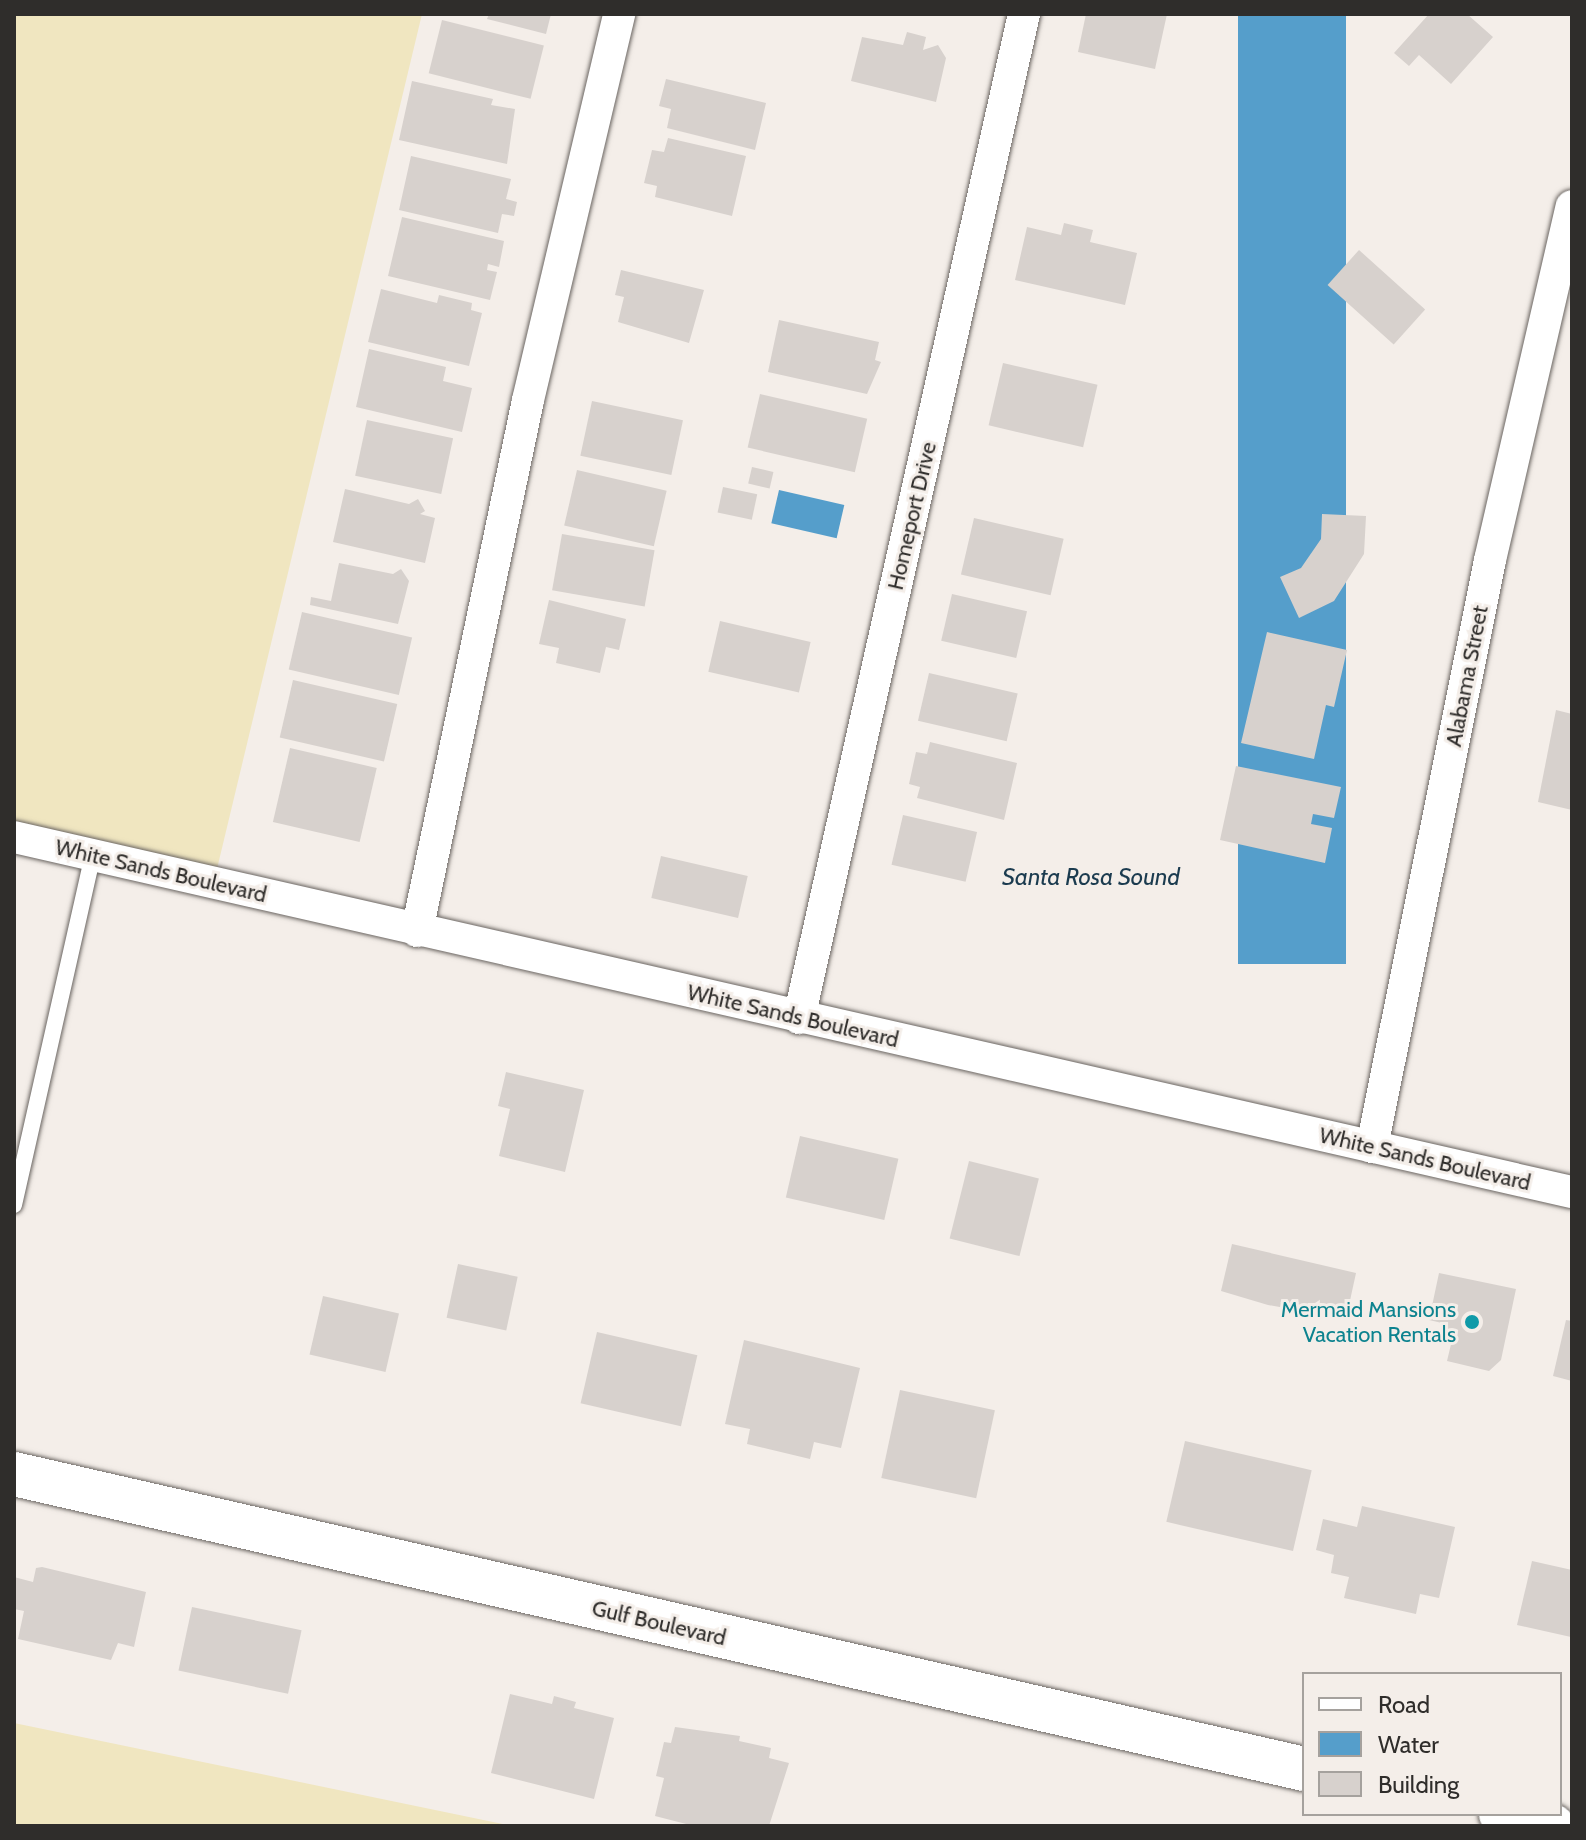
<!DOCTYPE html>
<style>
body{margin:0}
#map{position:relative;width:1586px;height:1840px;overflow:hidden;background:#f4eee9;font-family:Cabin,sans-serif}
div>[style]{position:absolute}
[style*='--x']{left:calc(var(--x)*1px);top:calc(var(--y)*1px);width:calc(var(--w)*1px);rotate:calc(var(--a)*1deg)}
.sand>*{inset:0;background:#f0e6c0}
.water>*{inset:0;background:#559ecb;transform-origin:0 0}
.building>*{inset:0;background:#d7d1cd;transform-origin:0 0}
.roads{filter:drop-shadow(0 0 2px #6a6561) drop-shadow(0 0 2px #6a6561)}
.lane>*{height:16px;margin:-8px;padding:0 8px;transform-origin:8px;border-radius:8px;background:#fff}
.street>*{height:32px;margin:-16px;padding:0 16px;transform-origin:16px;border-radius:16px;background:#fff}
.secondary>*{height:44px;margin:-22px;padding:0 22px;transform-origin:22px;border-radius:22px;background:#fff}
.dots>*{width:22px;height:22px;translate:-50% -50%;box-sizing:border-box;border:4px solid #f4eee9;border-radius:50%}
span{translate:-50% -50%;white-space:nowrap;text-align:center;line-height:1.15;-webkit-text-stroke:6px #f4eee9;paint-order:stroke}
.street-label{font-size:22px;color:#2f2d2b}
.culture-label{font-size:22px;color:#0d838f}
.right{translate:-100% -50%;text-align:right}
.water-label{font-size:24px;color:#1b3b4f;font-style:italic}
.frame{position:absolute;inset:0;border:16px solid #2f2d2b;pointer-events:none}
.legend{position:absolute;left:1302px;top:1672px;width:260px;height:144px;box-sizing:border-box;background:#f4eee9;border:2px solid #a5a19d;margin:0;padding:10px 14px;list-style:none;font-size:24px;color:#2f2d2b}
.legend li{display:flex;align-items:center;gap:16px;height:40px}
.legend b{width:40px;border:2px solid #a5a19d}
</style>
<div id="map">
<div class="sand">
<div style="clip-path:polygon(14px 14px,422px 14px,216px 873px,14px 827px)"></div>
<div style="clip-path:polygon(14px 1723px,513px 1826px,14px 1826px)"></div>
</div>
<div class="water">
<div style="left:1238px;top:14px;width:108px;height:950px"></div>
<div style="left:779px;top:490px;width:67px;height:34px;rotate:13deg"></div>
</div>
<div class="building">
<div style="clip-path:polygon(489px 14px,551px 14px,546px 34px,487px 19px)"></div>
<div style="clip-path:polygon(1086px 14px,1167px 14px,1155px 69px,1078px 52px)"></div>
<div style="clip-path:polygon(1429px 14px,1467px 14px,1493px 37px,1451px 84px,1419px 55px,1409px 66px,1394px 53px)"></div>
<div style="left:442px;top:20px;width:105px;height:55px;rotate:14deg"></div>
<div style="clip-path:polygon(907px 32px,926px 37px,923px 50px,938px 45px,946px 58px,936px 102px,851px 81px,862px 37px,903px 45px)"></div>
<div style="clip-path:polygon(666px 79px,766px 103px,755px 150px,667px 128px,671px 109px,659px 106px)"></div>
<div style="clip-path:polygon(412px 81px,493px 99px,491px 105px,515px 109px,507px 164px,399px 140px)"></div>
<div style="clip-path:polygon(668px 138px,746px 156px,732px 216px,655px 197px,657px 186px,644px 183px,652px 150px,664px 152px)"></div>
<div style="clip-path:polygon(411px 156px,511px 179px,506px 199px,517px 202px,514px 216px,502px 214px,498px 233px,399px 210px)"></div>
<div style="clip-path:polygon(402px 217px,504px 241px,499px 267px,488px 264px,487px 270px,497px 272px,490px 300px,388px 276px)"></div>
<div style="clip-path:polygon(1064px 223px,1093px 230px,1090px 242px,1137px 253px,1125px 305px,1015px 280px,1027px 227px,1061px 235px)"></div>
<div style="left:1359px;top:250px;width:89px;height:47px;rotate:42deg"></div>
<div style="clip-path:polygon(621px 270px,704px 290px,689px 343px,618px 322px,624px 297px,615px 295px)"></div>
<div style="clip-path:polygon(381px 289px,437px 303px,439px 295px,472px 303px,471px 310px,482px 313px,469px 366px,368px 342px)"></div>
<div style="clip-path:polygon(779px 320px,879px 342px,875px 360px,881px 362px,867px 394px,768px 372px)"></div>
<div style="clip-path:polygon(369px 349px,446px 367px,443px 381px,472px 388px,462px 432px,356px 407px)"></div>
<div style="left:1003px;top:363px;width:97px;height:64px;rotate:13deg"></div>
<div style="left:760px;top:394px;width:110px;height:55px;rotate:13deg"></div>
<div style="left:592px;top:401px;width:93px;height:56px;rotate:12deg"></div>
<div style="left:367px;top:420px;width:88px;height:57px;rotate:12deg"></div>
<div style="left:752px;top:467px;width:22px;height:17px;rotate:13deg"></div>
<div style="left:577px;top:470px;width:92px;height:57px;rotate:13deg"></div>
<div style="left:723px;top:487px;width:35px;height:26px;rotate:12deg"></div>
<div style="clip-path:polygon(345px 489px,409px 504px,418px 499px,425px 511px,420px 514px,435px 518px,425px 563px,333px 542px)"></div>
<div style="clip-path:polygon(1322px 514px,1366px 516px,1364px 554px,1334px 601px,1299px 618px,1280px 577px,1301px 568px,1321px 539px)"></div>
<div style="left:974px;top:518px;width:92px;height:58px;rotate:13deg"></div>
<div style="left:562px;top:534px;width:94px;height:57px;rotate:10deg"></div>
<div style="clip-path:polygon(339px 563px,393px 574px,401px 569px,409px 581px,398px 624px,310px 605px,311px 597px,331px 601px)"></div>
<div style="left:952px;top:594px;width:77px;height:48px;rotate:13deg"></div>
<div style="clip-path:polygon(549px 600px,626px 619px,619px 650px,606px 647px,600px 673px,556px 663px,559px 648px,539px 644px)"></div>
<div style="left:302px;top:612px;width:113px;height:59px;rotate:13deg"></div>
<div style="left:720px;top:621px;width:93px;height:52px;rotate:13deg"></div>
<div style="clip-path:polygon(1267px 632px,1347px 650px,1334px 707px,1326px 705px,1314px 759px,1241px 743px)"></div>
<div style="left:929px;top:673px;width:91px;height:49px;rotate:13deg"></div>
<div style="left:293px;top:680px;width:107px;height:59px;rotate:13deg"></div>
<div style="clip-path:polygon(1556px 710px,1572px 714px,1572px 810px,1538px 802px)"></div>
<div style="clip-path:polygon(930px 742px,1017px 763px,1004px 820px,917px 798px,920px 787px,909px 784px,916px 752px,927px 754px)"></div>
<div style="left:290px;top:748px;width:89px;height:76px;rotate:13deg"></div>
<div style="clip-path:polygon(1236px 766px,1341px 787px,1334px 818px,1313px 814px,1311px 824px,1332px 828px,1325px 863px,1220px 840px)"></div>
<div style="left:903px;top:815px;width:76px;height:51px;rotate:13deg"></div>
<div style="left:661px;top:856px;width:89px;height:43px;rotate:13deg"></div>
<div style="clip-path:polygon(506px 1072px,584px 1090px,565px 1172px,499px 1156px,510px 1109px,498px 1106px)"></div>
<div style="left:800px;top:1136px;width:101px;height:63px;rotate:13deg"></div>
<div style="left:969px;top:1161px;width:72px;height:80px;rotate:14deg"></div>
<div style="clip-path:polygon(1232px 1244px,1356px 1273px,1346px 1319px,1268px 1305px,1221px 1291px)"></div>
<div style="left:458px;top:1264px;width:61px;height:55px;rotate:12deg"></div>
<div style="clip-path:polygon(1439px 1273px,1516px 1289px,1501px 1360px,1489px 1371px,1447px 1361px,1452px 1340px,1442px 1323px,1429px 1320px)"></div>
<div style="left:323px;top:1296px;width:78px;height:60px;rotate:13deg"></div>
<div style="clip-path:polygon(1566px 1320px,1572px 1321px,1572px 1381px,1553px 1376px)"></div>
<div style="left:597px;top:1332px;width:103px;height:73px;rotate:13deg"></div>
<div style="clip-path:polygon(744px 1340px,860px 1368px,841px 1448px,814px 1442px,810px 1459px,747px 1444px,750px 1429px,725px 1424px)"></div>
<div style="left:900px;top:1390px;width:97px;height:90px;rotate:12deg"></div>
<div style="left:1185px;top:1441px;width:130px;height:83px;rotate:13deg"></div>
<div style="clip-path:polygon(1362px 1506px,1455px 1527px,1439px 1598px,1420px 1594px,1416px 1614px,1344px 1598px,1349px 1577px,1331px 1573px,1334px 1555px,1316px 1550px,1323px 1519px,1357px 1527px)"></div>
<div style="clip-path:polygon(1532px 1561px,1572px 1570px,1571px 1637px,1517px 1625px)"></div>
<div style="clip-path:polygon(42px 1567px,146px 1592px,134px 1647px,118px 1643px,111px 1660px,18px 1639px,24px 1611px,14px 1609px,14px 1577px,33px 1582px,36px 1568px)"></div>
<div style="left:192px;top:1607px;width:112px;height:65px;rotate:12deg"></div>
<div style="clip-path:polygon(510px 1694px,552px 1704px,554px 1696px,576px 1702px,574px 1708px,614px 1718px,594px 1799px,491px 1773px)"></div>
<div style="clip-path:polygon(675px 1727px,740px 1736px,739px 1741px,771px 1748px,769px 1758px,789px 1763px,769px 1826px,694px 1826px,655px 1816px,664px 1778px,656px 1776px,664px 1742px,671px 1743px)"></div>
</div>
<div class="roads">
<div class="lane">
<div style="--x:14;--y:1205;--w:359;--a:-77.3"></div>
</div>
<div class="street">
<div style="--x:14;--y:837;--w:1598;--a:12.84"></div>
<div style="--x:417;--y:931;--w:542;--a:-78.19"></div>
<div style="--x:528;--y:400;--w:397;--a:-76.7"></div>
<div style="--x:799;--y:1018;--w:1029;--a:-77.37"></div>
<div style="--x:1372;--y:1147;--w:599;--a:-78.63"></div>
<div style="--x:1490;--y:560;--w:363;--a:-77"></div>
</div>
<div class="secondary">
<div style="--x:14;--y:1474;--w:1323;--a:12.88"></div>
<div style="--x:1501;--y:1814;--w:53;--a:13"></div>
</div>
</div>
<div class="dots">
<div style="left:1472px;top:1322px;background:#0f9aa8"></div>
</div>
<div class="street-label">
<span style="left:912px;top:516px;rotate:-77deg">Homeport Drive</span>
<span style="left:1467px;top:676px;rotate:-79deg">Alabama Street</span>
<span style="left:161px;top:871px;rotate:13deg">White Sands Boulevard</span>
<span style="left:793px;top:1016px;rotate:13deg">White Sands Boulevard</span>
<span style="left:1425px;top:1159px;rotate:13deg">White Sands Boulevard</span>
<span style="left:659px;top:1623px;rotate:13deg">Gulf Boulevard</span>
</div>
<div class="culture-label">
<span class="right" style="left:1456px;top:1322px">Mermaid Mansions<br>Vacation Rentals</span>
</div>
<div class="water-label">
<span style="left:1091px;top:877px">Santa Rosa Sound</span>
</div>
<div class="frame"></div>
<ul class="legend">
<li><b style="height:10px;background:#fff"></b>Road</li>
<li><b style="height:22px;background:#559ecb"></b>Water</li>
<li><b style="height:22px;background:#d7d1cd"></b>Building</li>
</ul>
</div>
